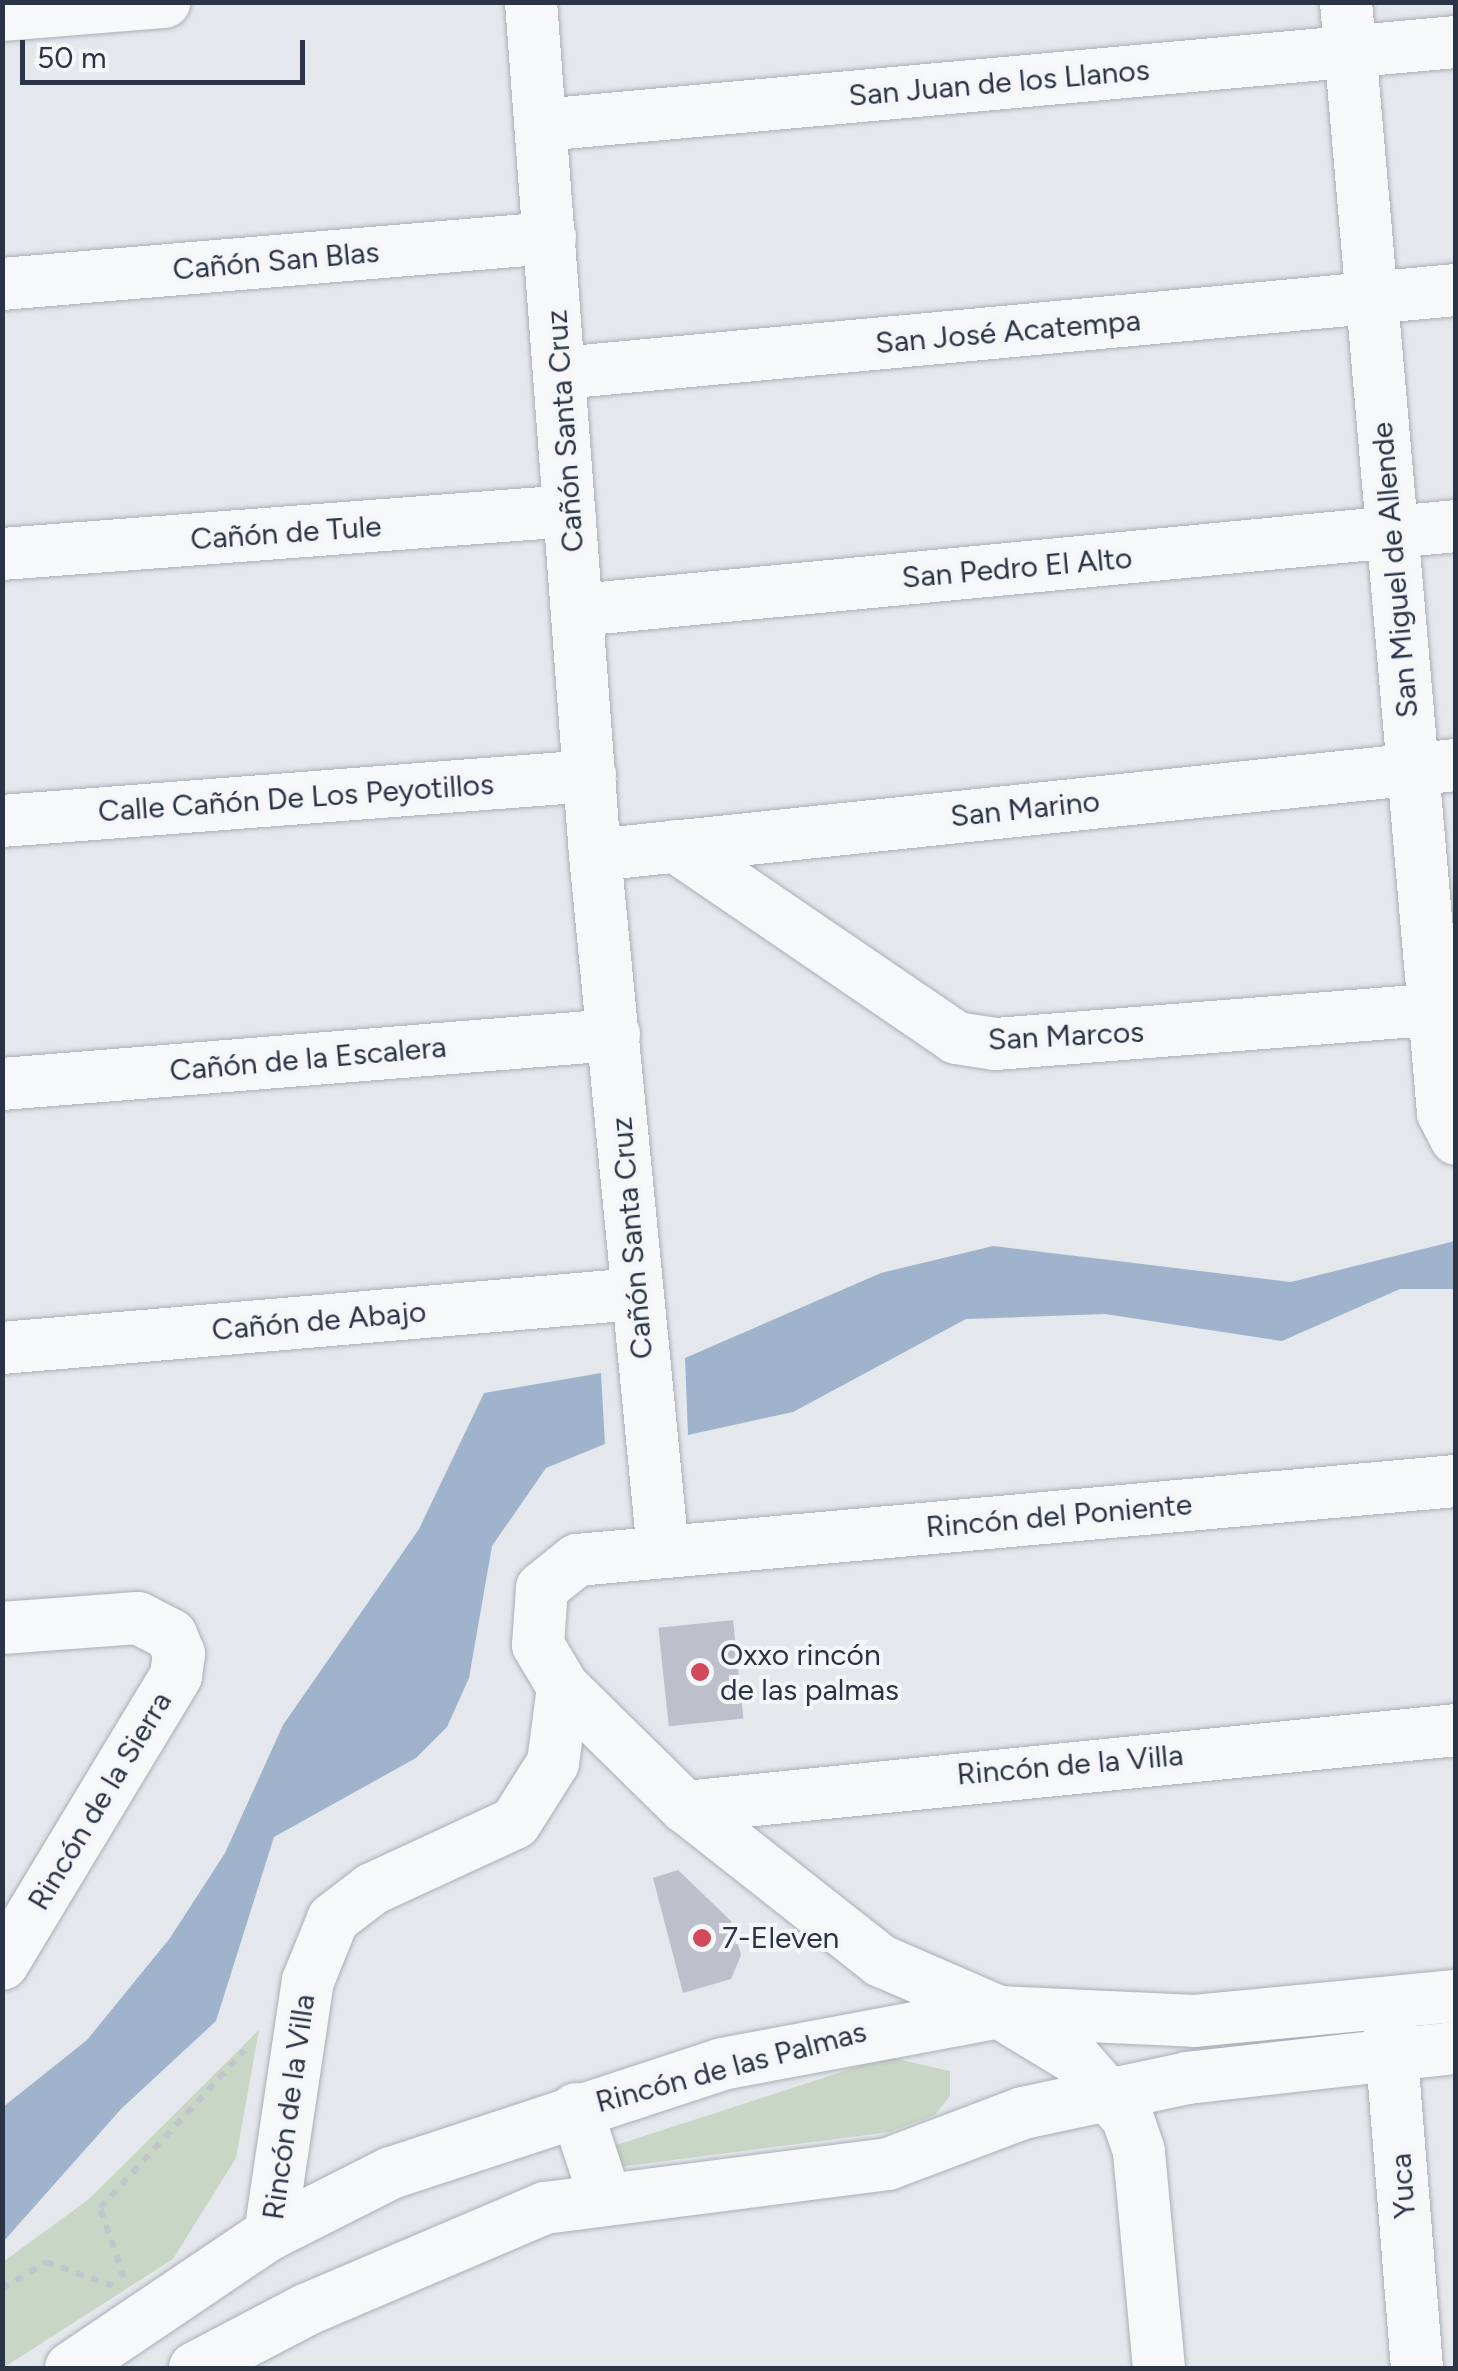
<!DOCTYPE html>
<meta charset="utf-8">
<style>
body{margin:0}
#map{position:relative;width:1458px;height:2371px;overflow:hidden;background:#e4e7ec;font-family:Figtree,sans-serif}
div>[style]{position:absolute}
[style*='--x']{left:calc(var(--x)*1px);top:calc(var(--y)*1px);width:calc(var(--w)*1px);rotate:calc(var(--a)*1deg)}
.green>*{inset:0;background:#c9d6c5}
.water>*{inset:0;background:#9fb4cc}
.building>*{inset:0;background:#bbc0ca;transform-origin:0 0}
.path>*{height:6px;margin-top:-3px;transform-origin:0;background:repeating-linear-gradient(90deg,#c2c5cb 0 8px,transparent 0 16px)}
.roads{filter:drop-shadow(0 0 2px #a9aeb7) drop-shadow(0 0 2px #a9aeb7)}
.minor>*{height:52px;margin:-26px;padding:0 26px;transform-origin:26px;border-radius:26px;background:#f7f8fa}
.dots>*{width:28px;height:28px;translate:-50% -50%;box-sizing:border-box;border:5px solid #f4f6f9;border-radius:50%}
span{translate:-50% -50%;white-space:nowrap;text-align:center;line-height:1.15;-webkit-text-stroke:8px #f4f6f9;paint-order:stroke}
.street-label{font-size:30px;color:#2b3445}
.poi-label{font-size:30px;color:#2b3445}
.left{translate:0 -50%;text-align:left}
.frame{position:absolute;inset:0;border:5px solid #2b3445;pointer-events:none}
.scale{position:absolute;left:20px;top:40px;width:285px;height:45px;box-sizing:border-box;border:5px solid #2b3445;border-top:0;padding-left:12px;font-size:30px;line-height:35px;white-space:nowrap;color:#2b3445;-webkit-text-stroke:8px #f4f6f9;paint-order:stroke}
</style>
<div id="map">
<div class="green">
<div style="clip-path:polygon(259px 2030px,236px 2158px,173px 2259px,3px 2368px,3px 2262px,89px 2199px)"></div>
<div style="clip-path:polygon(888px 2057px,950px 2071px,950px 2096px,935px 2115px,890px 2132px,611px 2168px,601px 2150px)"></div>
</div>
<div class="water">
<div style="clip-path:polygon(1455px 1241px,1455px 1289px,1400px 1289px,1282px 1341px,1105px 1314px,966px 1319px,793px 1412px,688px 1435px,685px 1358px,881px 1273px,993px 1246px,1291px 1282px)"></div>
<div style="clip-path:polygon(601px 1373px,605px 1444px,546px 1468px,492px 1546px,469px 1678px,447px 1727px,416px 1758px,274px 1837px,216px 2021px,121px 2109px,3px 2242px,3px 2107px,87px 2040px,170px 1938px,225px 1853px,283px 1725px,419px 1529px,484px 1393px)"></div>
</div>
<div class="building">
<div style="left:733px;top:1620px;width:99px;height:75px;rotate:84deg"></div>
<div style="clip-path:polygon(678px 1870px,731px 1921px,741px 1955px,731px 1979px,683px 1993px,653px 1878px)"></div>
</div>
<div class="path">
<div style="--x:124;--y:2278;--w:74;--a:-108.9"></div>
<div style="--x:100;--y:2208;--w:214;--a:-47.5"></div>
<div style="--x:2;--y:2289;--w:52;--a:-31.5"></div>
<div style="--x:46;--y:2262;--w:71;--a:19.7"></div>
</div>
<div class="roads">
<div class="minor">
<div style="--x:531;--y:2;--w:855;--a:85.71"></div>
<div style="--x:595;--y:855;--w:699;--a:84.42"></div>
<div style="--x:1346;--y:2;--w:1115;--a:85.01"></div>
<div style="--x:1443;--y:1113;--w:29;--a:63"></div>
<div style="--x:2;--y:15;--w:163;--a:-4.6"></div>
<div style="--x:542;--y:125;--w:918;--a:-5.19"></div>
<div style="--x:2;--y:284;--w:550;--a:-4.8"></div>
<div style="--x:561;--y:373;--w:899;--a:-5.3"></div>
<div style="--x:2;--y:554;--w:569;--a:-4.34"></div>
<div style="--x:579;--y:610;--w:881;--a:-5.47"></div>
<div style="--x:2;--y:821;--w:590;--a:-4.38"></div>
<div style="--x:675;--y:846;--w:340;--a:34.3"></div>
<div style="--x:956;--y:1038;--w:40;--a:8.5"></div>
<div style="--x:996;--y:1044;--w:461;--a:-4.5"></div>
<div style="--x:595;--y:855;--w:866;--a:-5.97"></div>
<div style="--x:2;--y:1084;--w:614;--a:-4.58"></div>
<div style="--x:2;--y:1348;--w:636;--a:-4.87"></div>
<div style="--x:2;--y:1628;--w:136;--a:-4.2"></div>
<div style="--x:138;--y:1618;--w:37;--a:27"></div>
<div style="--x:171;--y:1635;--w:21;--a:67"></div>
<div style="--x:179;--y:1654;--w:22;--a:98"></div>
<div style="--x:176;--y:1676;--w:336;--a:121.1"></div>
<div style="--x:685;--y:1807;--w:775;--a:-5.7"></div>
<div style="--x:1389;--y:2020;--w:349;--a:85.4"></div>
<div style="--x:576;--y:2109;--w:89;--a:71.8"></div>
<div style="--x:270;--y:2234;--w:256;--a:-81.5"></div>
<div style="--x:308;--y:1981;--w:67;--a:-68"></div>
<div style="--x:333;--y:1919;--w:49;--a:-37.6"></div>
<div style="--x:372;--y:1889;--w:157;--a:-24.8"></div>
<div style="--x:515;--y:1823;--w:71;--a:-57.7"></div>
<div style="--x:553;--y:1763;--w:77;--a:-82.5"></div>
<div style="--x:71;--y:2368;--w:240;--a:-34"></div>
<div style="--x:270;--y:2234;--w:136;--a:-26.8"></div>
<div style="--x:391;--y:2173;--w:348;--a:-18.2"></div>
<div style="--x:722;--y:2064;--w:282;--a:-10.6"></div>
<div style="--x:999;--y:2012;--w:196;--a:2.6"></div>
<div style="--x:1195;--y:2021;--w:262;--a:-5.5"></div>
<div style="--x:195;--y:2368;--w:127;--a:-27.6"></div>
<div style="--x:308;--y:2309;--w:258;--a:-23.1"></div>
<div style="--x:545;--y:2208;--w:346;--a:-7.3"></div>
<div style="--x:888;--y:2164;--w:144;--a:-20.7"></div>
<div style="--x:1023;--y:2113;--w:168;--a:-12"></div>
<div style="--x:1187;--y:2078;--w:271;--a:-6.4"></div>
<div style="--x:1159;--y:2368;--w:218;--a:-95.3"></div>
<div style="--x:1139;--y:2151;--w:36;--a:-109"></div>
<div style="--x:1127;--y:2117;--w:79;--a:-131.4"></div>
<div style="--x:1075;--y:2058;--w:89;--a:-148.8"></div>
<div style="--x:999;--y:2012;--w:129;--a:-156.6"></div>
<div style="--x:881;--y:1961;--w:249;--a:-141.8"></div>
<div style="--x:685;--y:1807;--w:171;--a:-135.5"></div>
<div style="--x:563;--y:1687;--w:49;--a:-120.8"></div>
<div style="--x:538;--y:1645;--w:57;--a:-86"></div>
<div style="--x:542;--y:1588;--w:45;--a:-38.7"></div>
<div style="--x:577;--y:1560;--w:883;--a:-5.14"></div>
</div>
</div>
<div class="dots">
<div style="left:700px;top:1672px;background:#d1495b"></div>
<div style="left:702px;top:1938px;background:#d1495b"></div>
</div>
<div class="street-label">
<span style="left:999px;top:83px;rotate:-5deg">San Juan de los Llanos</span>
<span style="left:276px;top:261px;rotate:-5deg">Cañón San Blas</span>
<span style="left:1008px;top:332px;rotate:-5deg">San José Acatempa</span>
<span style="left:565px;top:431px;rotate:-94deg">Cañón Santa Cruz</span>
<span style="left:286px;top:533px;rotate:-4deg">Cañón de Tule</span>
<span style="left:1017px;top:568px;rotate:-5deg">San Pedro El Alto</span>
<span style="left:1395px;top:570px;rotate:-95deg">San Miguel de Allende</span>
<span style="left:296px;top:798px;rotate:-4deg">Calle Cañón De Los Peyotillos</span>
<span style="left:1025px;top:809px;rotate:-6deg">San Marino</span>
<span style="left:1066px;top:1036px;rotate:-3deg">San Marcos</span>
<span style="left:308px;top:1059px;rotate:-5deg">Cañón de la Escalera</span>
<span style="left:632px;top:1238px;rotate:-95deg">Cañón Santa Cruz</span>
<span style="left:319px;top:1321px;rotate:-5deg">Cañón de Abajo</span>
<span style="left:1059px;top:1516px;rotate:-5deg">Rincón del Poniente</span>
<span style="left:1070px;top:1765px;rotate:-5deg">Rincón de la Villa</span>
<span style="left:100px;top:1801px;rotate:-59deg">Rincón de la Sierra</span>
<span style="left:731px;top:2067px;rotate:-15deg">Rincón de las Palmas</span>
<span style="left:289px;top:2107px;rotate:-82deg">Rincón de la Villa</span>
<span style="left:1403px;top:2186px;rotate:-94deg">Yuca</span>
</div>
<div class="poi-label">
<span class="left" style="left:720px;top:1672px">Oxxo rincón<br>de las palmas</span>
<span class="left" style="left:722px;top:1938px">7-Eleven</span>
</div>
<div class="frame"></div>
<div class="scale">50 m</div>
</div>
